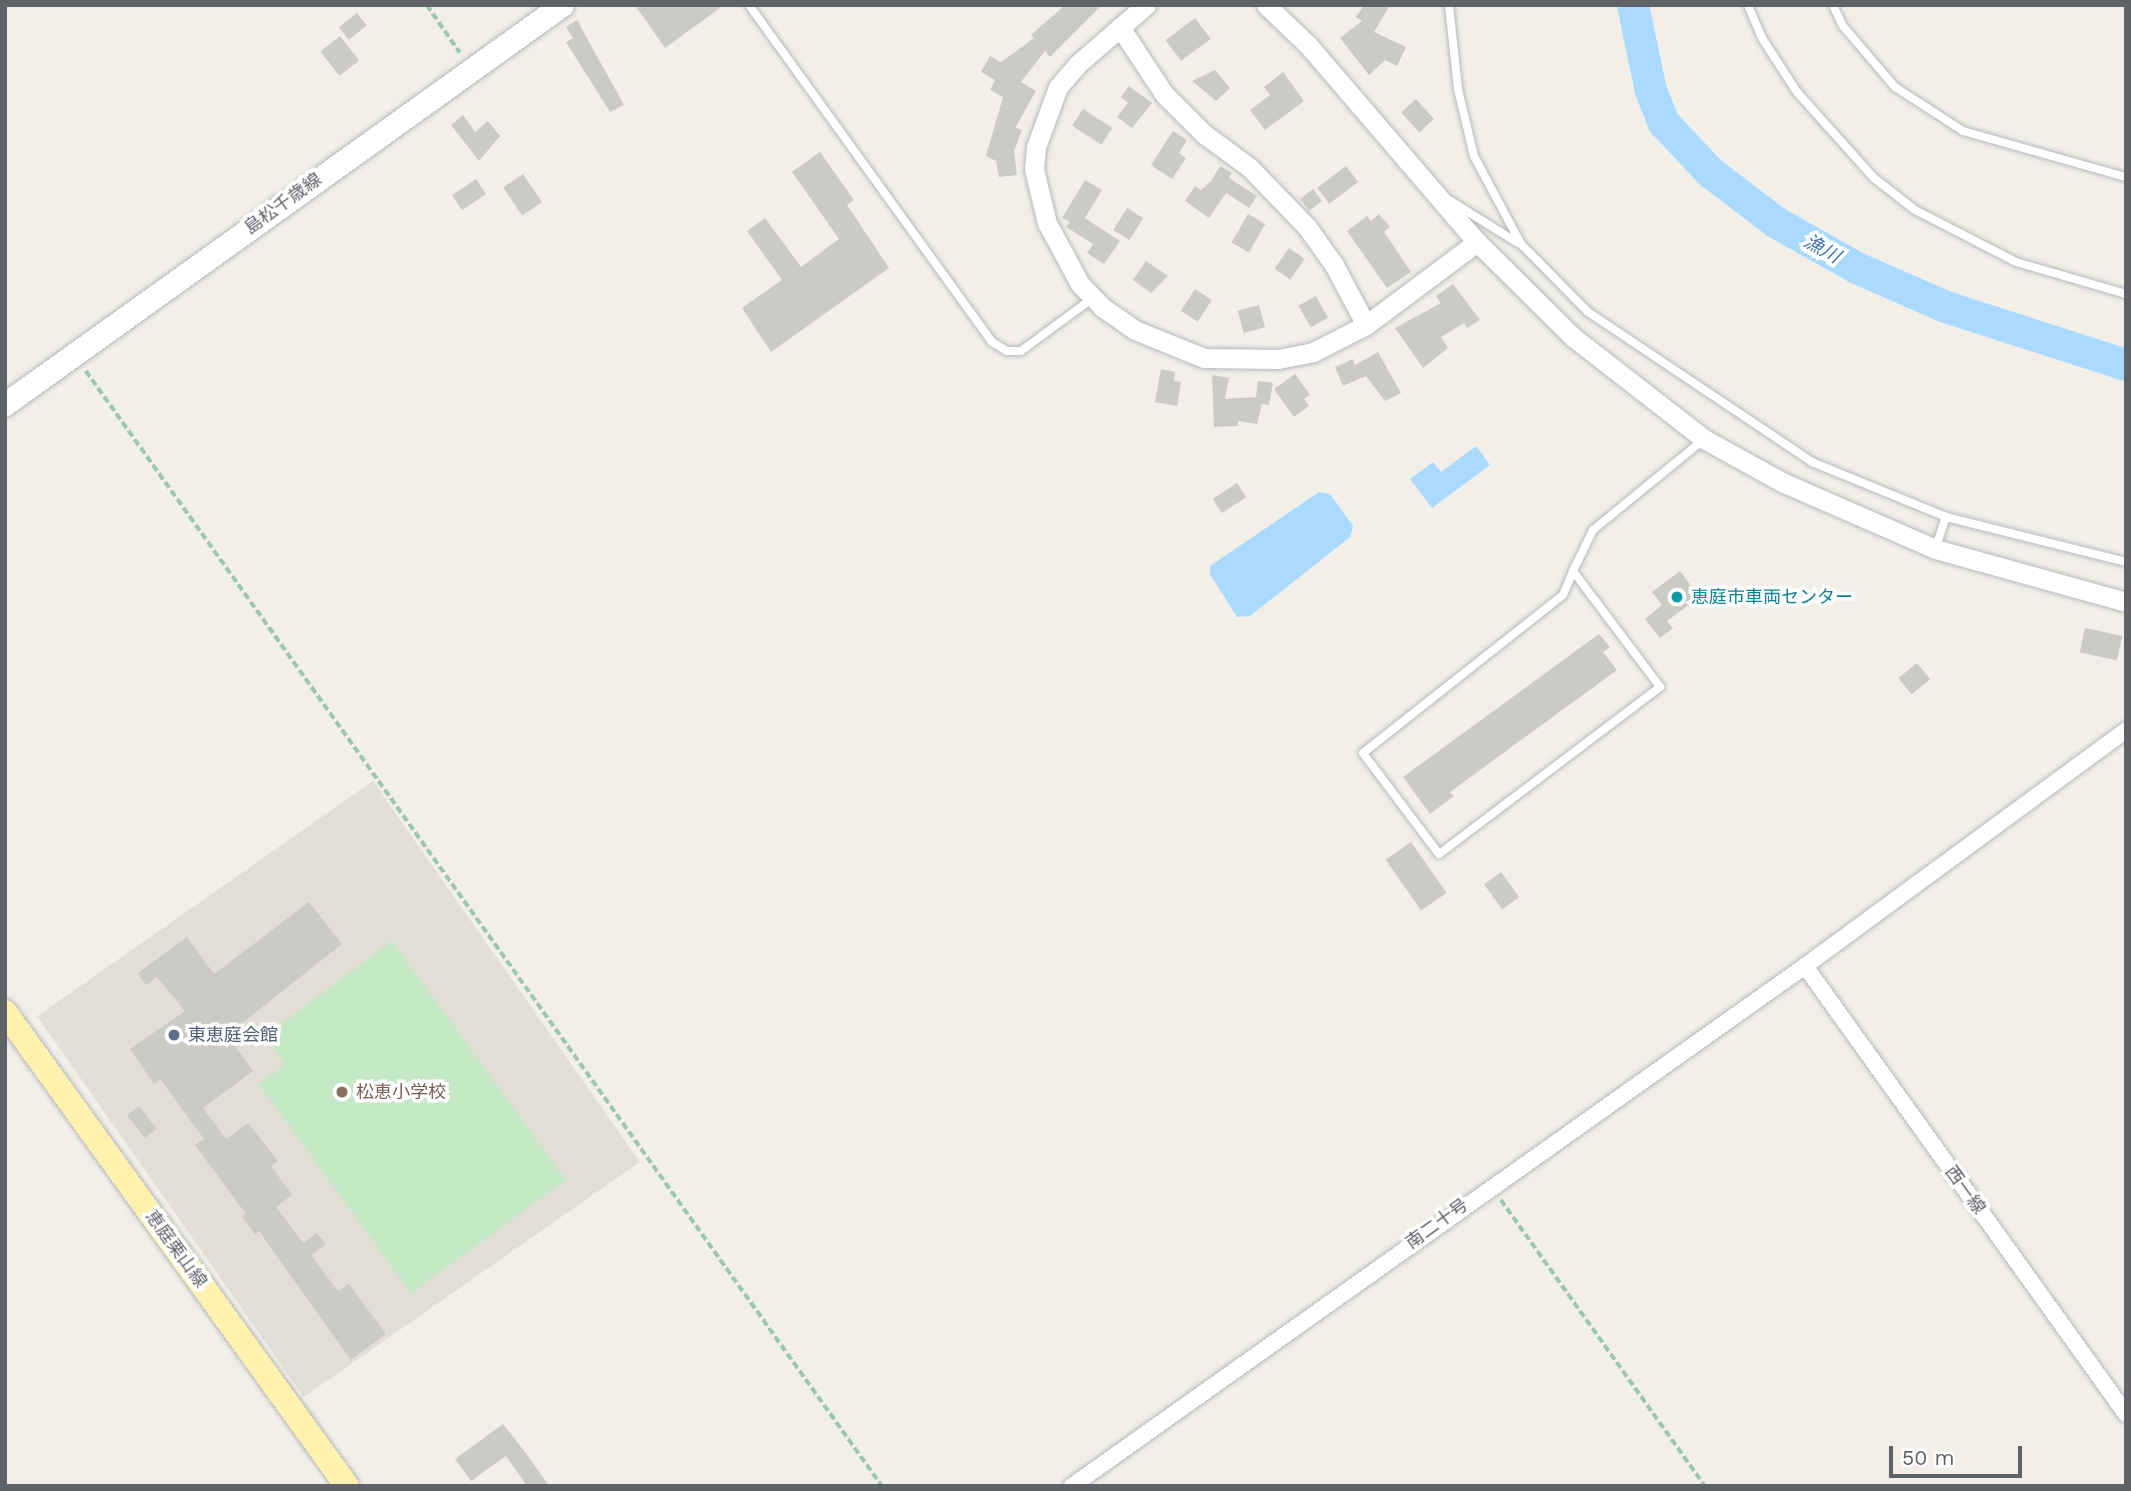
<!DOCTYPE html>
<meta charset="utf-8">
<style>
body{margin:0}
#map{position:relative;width:2131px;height:1491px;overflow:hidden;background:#f1efe8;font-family:"Work Sans","Noto Sans JP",sans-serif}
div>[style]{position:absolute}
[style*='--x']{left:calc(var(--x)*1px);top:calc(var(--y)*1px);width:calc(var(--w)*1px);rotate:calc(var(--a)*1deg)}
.education>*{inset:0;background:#e1ded6;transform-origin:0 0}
.green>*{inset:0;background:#c5e8c5}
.water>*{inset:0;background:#aadaff}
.river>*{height:32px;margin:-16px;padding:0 16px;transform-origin:16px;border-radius:16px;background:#aadaff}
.building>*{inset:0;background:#cccac5;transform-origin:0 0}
.path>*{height:3.5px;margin-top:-1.75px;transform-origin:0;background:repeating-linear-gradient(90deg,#9cc7a9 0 7px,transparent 0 10.5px)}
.roads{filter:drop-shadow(0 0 2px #b5b8bc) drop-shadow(0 0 2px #b5b8bc)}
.service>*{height:8px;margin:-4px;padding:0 4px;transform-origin:4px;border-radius:4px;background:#fff}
.minor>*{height:16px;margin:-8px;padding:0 8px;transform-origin:8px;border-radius:8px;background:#fff}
.tertiary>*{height:19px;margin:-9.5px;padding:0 9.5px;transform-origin:9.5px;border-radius:9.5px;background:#fff}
.secondary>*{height:23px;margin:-11.5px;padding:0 11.5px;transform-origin:11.5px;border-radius:11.5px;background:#fff}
.primary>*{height:24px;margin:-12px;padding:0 12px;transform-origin:12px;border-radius:12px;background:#fff2af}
.dots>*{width:19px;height:19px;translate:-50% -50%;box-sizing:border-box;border:4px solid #fff;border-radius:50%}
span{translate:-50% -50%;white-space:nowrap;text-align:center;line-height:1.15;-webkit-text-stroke:7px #fff;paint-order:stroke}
.street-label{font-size:18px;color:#5f6368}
.culture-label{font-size:18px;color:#0d838f}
.left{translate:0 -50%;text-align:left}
.service-label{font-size:18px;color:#4e5e75}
.education-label{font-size:18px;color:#785e54}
.water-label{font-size:19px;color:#4174aa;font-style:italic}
.frame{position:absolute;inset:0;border:7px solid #5f6368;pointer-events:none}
.scale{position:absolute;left:1889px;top:1446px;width:133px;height:32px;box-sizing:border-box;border:4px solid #5f6368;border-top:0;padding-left:9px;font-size:21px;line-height:24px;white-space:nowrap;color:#5f6368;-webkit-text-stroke:5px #fff;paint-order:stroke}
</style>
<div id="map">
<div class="education">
<div style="left:373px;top:781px;width:465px;height:410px;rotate:55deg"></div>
</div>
<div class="green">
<div style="clip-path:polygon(392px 941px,566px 1180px,411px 1293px,259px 1084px,285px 1064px,265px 1036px)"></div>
</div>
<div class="water">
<div style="clip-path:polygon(1476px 446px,1490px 465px,1432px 508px,1410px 479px,1433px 462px,1441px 472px)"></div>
<div style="clip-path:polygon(1319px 492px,1330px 494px,1353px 526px,1350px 537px,1250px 616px,1237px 617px,1210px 574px,1210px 566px)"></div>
</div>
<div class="river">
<div style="--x:1633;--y:5;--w:88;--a:78.2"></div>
<div style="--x:1651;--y:91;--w:35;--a:68"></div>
<div style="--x:1664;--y:123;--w:67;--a:46.8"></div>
<div style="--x:1710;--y:172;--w:84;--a:37.3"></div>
<div style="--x:1777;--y:223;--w:92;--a:29.4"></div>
<div style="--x:1857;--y:268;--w:97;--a:23.7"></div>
<div style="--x:1946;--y:307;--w:189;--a:17.9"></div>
</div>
<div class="building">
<div style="clip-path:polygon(635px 5px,724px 5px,665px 48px)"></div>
<div style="clip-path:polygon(1065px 5px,1102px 5px,1050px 57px,1045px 51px,1021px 82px,1036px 91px,1015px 128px,1022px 130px,1014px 151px,1017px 175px,999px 177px,996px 161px,986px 156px,1003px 97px,990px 90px,995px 80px,981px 72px,990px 56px,1001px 62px,1034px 38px,1031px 35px)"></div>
<div style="clip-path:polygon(1364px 5px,1390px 5px,1374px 32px,1406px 47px,1397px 66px,1385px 60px,1369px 75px,1340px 38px,1362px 21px,1356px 17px)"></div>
<div style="left:357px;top:13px;width:16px;height:23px;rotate:52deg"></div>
<div style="left:1195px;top:18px;width:26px;height:37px;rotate:53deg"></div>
<div style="clip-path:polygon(577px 20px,624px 105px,610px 112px,566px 42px,573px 38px,566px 27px)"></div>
<div style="left:340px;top:36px;width:31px;height:25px;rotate:52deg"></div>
<div style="clip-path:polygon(1215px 70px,1230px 88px,1216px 101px,1192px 81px)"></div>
<div style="clip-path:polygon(1283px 72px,1304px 101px,1265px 130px,1250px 110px,1270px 95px,1264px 87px)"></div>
<div style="clip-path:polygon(1129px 86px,1152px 103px,1132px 128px,1117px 117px,1128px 103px,1121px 97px)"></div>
<div style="left:1416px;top:99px;width:27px;height:20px;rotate:48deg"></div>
<div style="left:1083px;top:109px;width:35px;height:20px;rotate:33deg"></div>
<div style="clip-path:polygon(463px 115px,475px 132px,488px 121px,500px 136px,479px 161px,451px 125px)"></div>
<div style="clip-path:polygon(1173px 131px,1187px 140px,1179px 153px,1186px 158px,1172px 179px,1151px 165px)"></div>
<div style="clip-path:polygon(820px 152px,854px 200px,847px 205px,889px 268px,771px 352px,742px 308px,782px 280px,747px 231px,765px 218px,801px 267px,839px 239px,792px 172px)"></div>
<div style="clip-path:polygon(1220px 166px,1232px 173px,1229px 178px,1257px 196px,1249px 208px,1226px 193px,1209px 218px,1185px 201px,1195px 186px,1201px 190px,1211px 181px)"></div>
<div style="left:1346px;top:166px;width:20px;height:36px;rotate:53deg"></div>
<div style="left:523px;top:174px;width:34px;height:24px;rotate:56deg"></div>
<div style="left:476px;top:179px;width:18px;height:29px;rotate:56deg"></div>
<div style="clip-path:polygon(1085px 180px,1102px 190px,1085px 218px,1120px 241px,1104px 264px,1087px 253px,1093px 244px,1066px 227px,1070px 222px,1062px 218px)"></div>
<div style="left:1313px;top:189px;width:15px;height:16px;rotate:53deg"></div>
<div style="left:1127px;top:208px;width:19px;height:26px;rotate:32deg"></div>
<div style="left:1248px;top:214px;width:20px;height:33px;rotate:30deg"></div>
<div style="clip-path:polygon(1379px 214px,1390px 227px,1384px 232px,1411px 272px,1387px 288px,1347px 231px,1367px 216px,1371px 221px)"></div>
<div style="left:1289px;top:248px;width:19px;height:25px;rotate:35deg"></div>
<div style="clip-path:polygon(1146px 261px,1168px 276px,1151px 293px,1133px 280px)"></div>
<div style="clip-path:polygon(1453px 284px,1480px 320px,1467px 328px,1464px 323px,1441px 337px,1448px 348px,1423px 368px,1395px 328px,1441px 303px,1436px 296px)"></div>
<div style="left:1195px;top:289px;width:20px;height:26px;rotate:33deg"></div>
<div style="left:1316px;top:296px;width:25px;height:20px;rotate:61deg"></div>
<div style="left:1259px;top:305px;width:23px;height:22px;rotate:75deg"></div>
<div style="clip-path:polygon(1378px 352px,1401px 393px,1385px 401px,1366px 376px,1343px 386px,1335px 367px,1353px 359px,1355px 365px)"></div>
<div style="clip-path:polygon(1161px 369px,1175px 372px,1174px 381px,1181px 382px,1177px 406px,1155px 402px)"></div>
<div style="clip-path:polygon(1295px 374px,1310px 395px,1304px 399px,1309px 406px,1294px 417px,1274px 389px)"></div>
<div style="clip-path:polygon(1212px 375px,1229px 378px,1225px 399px,1256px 397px,1258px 381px,1273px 383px,1269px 405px,1262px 404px,1257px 424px,1238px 421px,1238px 426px,1214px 427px)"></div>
<div style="left:1237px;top:483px;width:17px;height:29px;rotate:57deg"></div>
<div style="clip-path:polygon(1680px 571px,1699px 597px,1667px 621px,1673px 628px,1660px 638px,1645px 619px,1662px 605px,1652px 592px)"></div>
<div style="left:2085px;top:628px;width:38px;height:25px;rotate:12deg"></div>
<div style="clip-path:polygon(1599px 634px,1610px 647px,1603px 652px,1617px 670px,1450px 792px,1454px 796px,1430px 814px,1403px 777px)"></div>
<div style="left:1917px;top:663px;width:21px;height:24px;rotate:51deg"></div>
<div style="left:1411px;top:842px;width:62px;height:31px;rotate:55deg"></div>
<div style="left:1501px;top:872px;width:31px;height:21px;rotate:54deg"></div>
<div style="clip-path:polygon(309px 902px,342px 944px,227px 1035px,253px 1071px,203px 1108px,226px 1139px,248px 1123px,278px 1161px,271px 1166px,292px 1195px,276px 1207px,303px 1243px,317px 1233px,326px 1244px,311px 1255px,338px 1291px,349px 1284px,386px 1334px,351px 1360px,259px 1231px,255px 1234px,242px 1217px,246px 1214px,195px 1145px,204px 1139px,160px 1079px,154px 1084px,130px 1049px,185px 1011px,157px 977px,146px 985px,138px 973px,187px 937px,214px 974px)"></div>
<div style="left:139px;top:1106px;width:29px;height:15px;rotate:52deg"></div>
<div style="clip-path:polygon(503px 1424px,528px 1456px,549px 1486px,527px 1486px,506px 1456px,471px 1481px,455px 1459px)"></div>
</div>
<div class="path">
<div style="--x:427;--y:5;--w:58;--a:55.5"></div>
<div style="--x:86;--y:371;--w:1370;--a:54.48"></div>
<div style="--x:1501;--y:1200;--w:351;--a:54.5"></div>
</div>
<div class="roads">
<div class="service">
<div style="--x:749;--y:5;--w:415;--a:54.2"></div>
<div style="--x:992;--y:342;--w:17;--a:31"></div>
<div style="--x:1007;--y:351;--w:14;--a:0"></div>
<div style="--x:1021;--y:351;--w:89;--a:-36.4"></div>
<div style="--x:1449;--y:5;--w:84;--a:83.9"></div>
<div style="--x:1458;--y:89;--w:69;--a:76.6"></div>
<div style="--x:1474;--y:156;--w:100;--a:61.9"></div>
<div style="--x:1521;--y:244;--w:95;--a:45.4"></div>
<div style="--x:1588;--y:312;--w:270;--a:33.8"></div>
<div style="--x:1812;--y:462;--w:145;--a:22.3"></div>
<div style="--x:1946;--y:517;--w:186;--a:14"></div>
<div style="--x:1748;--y:5;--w:36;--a:67"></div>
<div style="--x:1762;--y:38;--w:64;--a:57.1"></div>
<div style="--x:1797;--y:92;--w:115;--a:48.2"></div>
<div style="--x:1874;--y:178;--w:52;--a:38"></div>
<div style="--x:1915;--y:210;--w:114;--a:27.2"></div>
<div style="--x:2016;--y:262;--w:115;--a:16.2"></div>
<div style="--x:1833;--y:5;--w:23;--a:65"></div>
<div style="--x:1843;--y:26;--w:80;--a:49.6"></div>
<div style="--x:1895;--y:87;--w:81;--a:32.9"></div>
<div style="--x:1963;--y:131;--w:169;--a:15.8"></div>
<div style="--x:1449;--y:200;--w:81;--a:31.9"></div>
<div style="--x:1936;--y:547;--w:32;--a:-72"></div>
<div style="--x:1573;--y:571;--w:145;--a:53.1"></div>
<div style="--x:1660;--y:687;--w:277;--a:142.9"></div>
<div style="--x:1439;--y:854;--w:126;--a:-127"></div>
<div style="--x:1363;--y:753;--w:255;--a:-38.3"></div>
<div style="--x:1563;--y:595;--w:26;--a:-67"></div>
<div style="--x:1573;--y:571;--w:46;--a:-64"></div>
<div style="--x:1593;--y:530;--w:144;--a:-39.3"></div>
</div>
<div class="minor">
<div style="--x:1805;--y:966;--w:551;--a:54.38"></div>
<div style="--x:1072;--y:1486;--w:899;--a:-35.35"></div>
<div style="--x:1805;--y:966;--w:398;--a:-36.3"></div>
</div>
<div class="tertiary">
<div style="--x:1146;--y:5;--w:90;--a:139.1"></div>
<div style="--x:1078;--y:64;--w:30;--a:131"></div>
<div style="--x:1058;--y:87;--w:64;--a:110.1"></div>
<div style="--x:1036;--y:147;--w:22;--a:95"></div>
<div style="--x:1034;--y:169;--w:56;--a:76.5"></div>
<div style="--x:1047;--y:223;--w:69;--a:61.6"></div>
<div style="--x:1080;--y:284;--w:32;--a:46"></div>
<div style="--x:1102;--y:307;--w:40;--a:34.9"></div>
<div style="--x:1135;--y:330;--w:74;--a:22.1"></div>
<div style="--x:1204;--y:358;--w:74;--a:0.8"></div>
<div style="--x:1278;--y:359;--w:36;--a:-11"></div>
<div style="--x:1313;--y:352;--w:59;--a:-27"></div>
<div style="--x:1366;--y:325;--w:139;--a:-36.8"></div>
<div style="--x:1266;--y:5;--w:58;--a:43.6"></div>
<div style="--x:1308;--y:45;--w:260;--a:49.4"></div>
<div style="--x:1477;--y:242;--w:135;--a:44.7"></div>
<div style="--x:1573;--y:337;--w:166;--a:37.9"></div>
<div style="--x:1704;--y:439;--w:89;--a:28.9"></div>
<div style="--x:1782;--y:482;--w:167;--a:23.6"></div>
<div style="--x:1935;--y:549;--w:198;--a:15.5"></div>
<div style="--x:1120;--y:27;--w:80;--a:56.7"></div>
<div style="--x:1164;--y:94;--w:57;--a:45"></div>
<div style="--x:1204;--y:134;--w:56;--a:36.3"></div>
<div style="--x:1249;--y:167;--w:83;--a:46"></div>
<div style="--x:1307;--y:227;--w:47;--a:54.6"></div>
<div style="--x:1334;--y:265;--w:68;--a:61.9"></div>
</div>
<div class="secondary">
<div style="--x:5;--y:404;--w:685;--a:-35.62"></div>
</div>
<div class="primary">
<div style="--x:5;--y:1012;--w:584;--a:54.19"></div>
</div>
</div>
<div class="dots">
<div style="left:1677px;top:597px;background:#0f9aa8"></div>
<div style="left:174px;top:1035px;background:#5c6f8a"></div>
<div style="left:342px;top:1092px;background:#8d6e63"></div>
</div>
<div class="street-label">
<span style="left:283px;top:204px;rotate:-36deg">島松千歳線</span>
<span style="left:1965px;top:1190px;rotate:54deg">西一線</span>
<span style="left:1437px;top:1224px;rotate:-36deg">南二十号</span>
<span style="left:176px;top:1249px;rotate:54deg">恵庭栗山線</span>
</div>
<div class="culture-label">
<span class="left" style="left:1691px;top:597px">恵庭市車両センター</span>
</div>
<div class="service-label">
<span class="left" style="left:188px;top:1035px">東恵庭会館</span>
</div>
<div class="education-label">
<span class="left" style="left:356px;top:1092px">松恵小学校</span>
</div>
<div class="water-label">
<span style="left:1822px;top:249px;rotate:29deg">漁川</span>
</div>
<div class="frame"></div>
<div class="scale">50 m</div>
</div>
